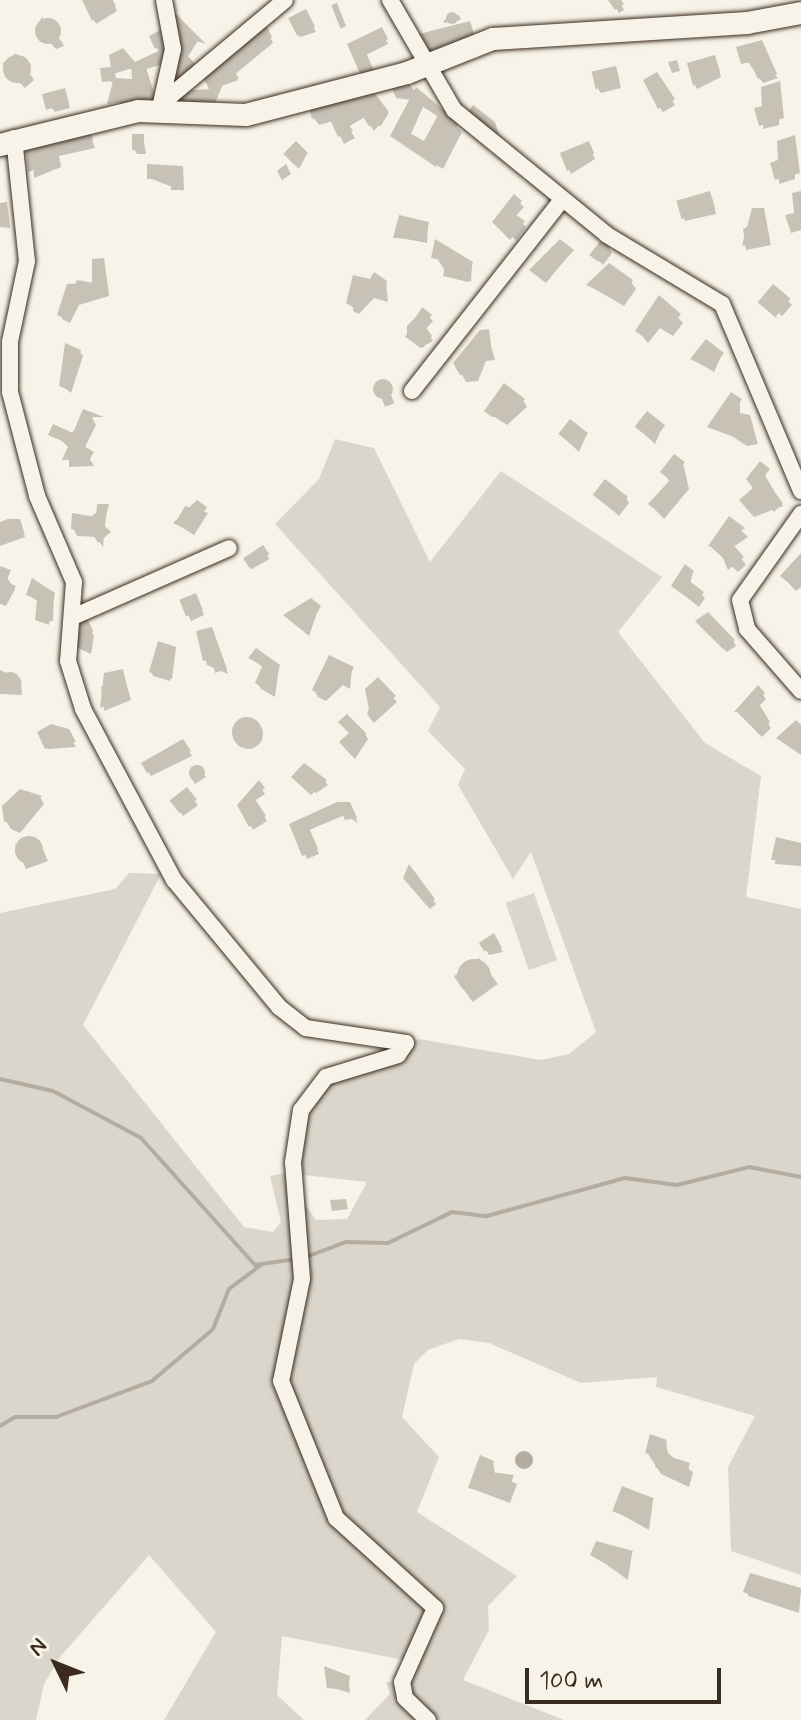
<!DOCTYPE html>
<style>
body{margin:0}
#map{position:relative;width:801px;height:1720px;overflow:hidden;background:#f7f3e8;font-family:Mynerve,sans-serif}
div>[style]{position:absolute}
[style*='--x']{left:calc(var(--x)*1px);top:calc(var(--y)*1px);width:calc(var(--w)*1px);rotate:calc(var(--a)*1deg)}
.green>*{inset:0;background:#dbd6cb;transform-origin:0 0}
.water>*{inset:0;background:#b4aca0}
.round{border-radius:50%}
.shadow>*{inset:0;background:#0003;transform-origin:0 0}
.stream>*{height:4px;margin:-2px;padding:0 2px;transform-origin:2px;border-radius:2px;background:#b4aca0}
.building>*{inset:0;background:#c8c1b6;transform-origin:0 0}
.roads{filter:drop-shadow(0 0 2px #3b2a1e) drop-shadow(0 0 2px #3b2a1e)}
.street>*{height:16px;margin:-8px;padding:0 8px;transform-origin:8px;border-radius:8px;background:#f7f3e8}
.secondary>*{height:22px;margin:-11px;padding:0 11px;transform-origin:11px;border-radius:11px;background:#f7f3e8}
span{translate:-50% -50%;white-space:nowrap;text-align:center;line-height:1.15;-webkit-text-stroke:7px #f7f3e8;paint-order:stroke}
.north{position:absolute;left:16px;top:1624px;width:80px;height:80px;-webkit-text-stroke:6px #f7f3e8;paint-order:stroke;rotate:313deg;font-size:22px;font-weight:700;line-height:32px;text-align:center;color:#3b2a1e}
.north::after{content:'';display:block;margin:auto;width:28px;height:36px;background:#3b2a1e;clip-path:polygon(50% 0,100% 100%,50% 72%,0 100%)}
.scale{position:absolute;left:525px;top:1668px;width:196px;height:36px;box-sizing:border-box;border:4px solid #3b2a1e;border-top:0;padding-left:10px;font-size:24px;line-height:28px;white-space:nowrap;color:#3b2a1e;-webkit-text-stroke:6px #f7f3e8;paint-order:stroke}
</style>
<div id="map">
<div class="green">
<div style="clip-path:polygon(335px 439px,374px 448px,430px 562px,501px 471px,662px 577px,618px 632px,705px 743px,761px 776px,746px 897px,801px 909px,801px 1575px,731px 1551px,728px 1467px,755px 1416px,656px 1387px,657px 1377px,581px 1383px,489px 1343px,459px 1339px,428px 1350px,414px 1364px,402px 1417px,439px 1457px,417px 1512px,517px 1576px,488px 1606px,489px 1630px,463px 1680px,564px 1720px,365px 1720px,390px 1694px,386px 1682px,411px 1681px,419px 1663px,282px 1636px,277px 1695px,304px 1720px,164px 1720px,216px 1632px,149px 1555px,60px 1657px,44px 1684px,36px 1720px,0 1720px,0 913px,115px 889px,129px 873px,161px 874px,83px 1025px,244px 1227px,273px 1232px,281px 1222px,270px 1176px,283px 1173px,316px 1220px,347px 1219px,367px 1182px,294px 1174px,306px 1100px,363px 1062px,419px 1039px,541px 1060px,569px 1054px,596px 1032px,531px 852px,513px 879px,458px 785px,465px 769px,428px 731px,440px 707px,275px 524px,319px 479px)"></div>
<div style="left:534px;top:893px;width:71px;height:30px;rotate:71deg"></div>
</div>
<div class="water">
<div class="round" style="left:515px;top:1451px;width:18px;height:18px"></div>
</div>
<div class="shadow">
<div style="clip-path:polygon(112px 0,117px 11px,96px 24px,85px 2px)"></div>
<div style="clip-path:polygon(611px 0,619px 0,624px 10px,619px 13px)"></div>
<div style="clip-path:polygon(305px 12px,316px 32px,300px 37px,291px 19px)"></div>
<div style="clip-path:polygon(459px 15px,461px 20px,444px 23px,444px 20px)"></div>
<div style="clip-path:polygon(42px 17px,62px 42px,64px 46px,56px 49px,36px 28px)"></div>
<div style="clip-path:polygon(469px 23px,477px 41px,430px 56px,426px 48px)"></div>
<div style="clip-path:polygon(265px 26px,273px 43px,234px 75px,238px 80px,219px 87px,204px 75px)"></div>
<div style="clip-path:polygon(evenodd,166px 29px,164px 64px,146px 69px,157px 101px,121px 108px,116px 84px,104px 78px,113px 69px,111px 56px,134px 64px,159px 52px,151px 36px,166px 29px,133px 68px,134px 81px,114px 80px,113px 74px,133px 68px)"></div>
<div style="clip-path:polygon(179px 30px,198px 41px,170px 84px)"></div>
<div style="clip-path:polygon(381px 30px,388px 44px,366px 55px,350px 45px)"></div>
<div style="clip-path:polygon(739px 49px,755px 49px,778px 78px,763px 83px)"></div>
<div style="clip-path:polygon(16px 53px,34px 80px,25px 88px,2px 64px)"></div>
<div style="clip-path:polygon(717px 62px,721px 77px,697px 89px,695px 85px)"></div>
<div style="clip-path:polygon(617px 73px,621px 88px,601px 93px,598px 89px)"></div>
<div style="left:657px;top:74px;width:36px;height:14px;rotate:60deg"></div>
<div style="clip-path:polygon(779px 84px,779px 125px,763px 129px,764px 108px)"></div>
<div style="clip-path:polygon(evenodd,410px 86px,462px 132px,443px 169px,392px 136px,411px 100px,396px 98px,392px 88px,410px 86px,423px 107px,439px 117px,423px 143px,410px 136px,423px 107px)"></div>
<div style="clip-path:polygon(372px 93px,388px 115px,374px 131px,365px 117px,348px 127px,355px 138px,344px 144px,333px 121px,319px 125px,314px 118px)"></div>
<div style="clip-path:polygon(66px 95px,70px 108px,55px 112px,52px 108px)"></div>
<div style="clip-path:polygon(88px 128px,95px 148px,59px 156px,61px 167px,34px 178px,32px 141px)"></div>
<div style="clip-path:polygon(143px 136px,146px 154px,137px 154px,134px 149px)"></div>
<div style="clip-path:polygon(794px 138px,795px 179px,779px 184px,780px 162px)"></div>
<div style="clip-path:polygon(590px 148px,595px 159px,571px 174px,562px 154px)"></div>
<div style="clip-path:polygon(307px 154px,299px 169px,288px 158px)"></div>
<div style="clip-path:polygon(182px 168px,183px 191px,149px 178px)"></div>
<div style="clip-path:polygon(514px 197px,524px 207px,515px 217px,526px 227px,516px 240px,494px 222px)"></div>
<div style="clip-path:polygon(712px 198px,716px 214px,685px 221px,683px 217px)"></div>
<div style="clip-path:polygon(0 203px,8px 209px,10px 228px,0 227px)"></div>
<div style="clip-path:polygon(764px 218px,771px 245px,746px 250px,743px 229px)"></div>
<div style="clip-path:polygon(428px 223px,427px 243px,395px 237px)"></div>
<div style="clip-path:polygon(440px 242px,472px 264px,471px 282px,448px 276px,437px 258px)"></div>
<div style="clip-path:polygon(609px 248px,612px 253px,603px 265px,593px 255px)"></div>
<div style="clip-path:polygon(572px 251px,546px 283px,531px 271px)"></div>
<div style="clip-path:polygon(104px 262px,109px 296px,79px 305px,70px 323px,62px 319px,77px 280px,94px 283px)"></div>
<div style="clip-path:polygon(355px 278px,386px 282px,388px 302px,374px 298px,359px 314px,353px 311px)"></div>
<div style="clip-path:polygon(631px 282px,636px 289px,624px 306px,588px 285px)"></div>
<div style="clip-path:polygon(773px 286px,792px 305px,782px 316px,772px 306px,777px 319px,760px 302px)"></div>
<div style="clip-path:polygon(659px 298px,683px 323px,673px 336px,660px 328px,648px 343px,638px 331px)"></div>
<div style="clip-path:polygon(422px 310px,433px 321px,425px 330px,433px 341px,420px 348px,407px 337px,407px 326px)"></div>
<div style="clip-path:polygon(490px 343px,495px 360px,486px 361px,478px 381px,466px 382px,456px 363px)"></div>
<div style="clip-path:polygon(80px 352px,83px 356px,71px 393px,61px 385px)"></div>
<div style="clip-path:polygon(722px 354px,714px 372px,692px 359px)"></div>
<div style="left:385px;top:379px;width:26px;height:10px;rotate:69deg"></div>
<div style="clip-path:polygon(523px 400px,527px 407px,507px 425px,486px 411px)"></div>
<div style="clip-path:polygon(740px 401px,740px 415px,749px 417px,758px 444px,747px 446px,721px 429px)"></div>
<div style="clip-path:polygon(92px 418px,96px 425px,84px 449px,94px 466px,69px 467px,69px 448px,61px 440px)"></div>
<div style="clip-path:polygon(663px 426px,655px 444px,637px 427px)"></div>
<div style="clip-path:polygon(587px 434px,579px 452px,561px 435px)"></div>
<div style="clip-path:polygon(683px 463px,689px 489px,664px 519px,650px 504px,670px 482px,663px 473px)"></div>
<div style="clip-path:polygon(759px 465px,783px 506px,754px 517px,746px 508px)"></div>
<div style="clip-path:polygon(596px 495px,626px 498px,629px 503px,619px 516px)"></div>
<div style="clip-path:polygon(107px 506px,103px 547px,96px 537px,77px 536px,73px 528px)"></div>
<div style="clip-path:polygon(185px 506px,208px 513px,194px 535px,175px 523px)"></div>
<div style="clip-path:polygon(729px 519px,748px 537px,733px 547px,746px 565px,738px 572px,710px 546px)"></div>
<div style="clip-path:polygon(22px 526px,25px 537px,0 546px,0 527px)"></div>
<div style="left:263px;top:548px;width:13px;height:21px;rotate:61deg"></div>
<div style="clip-path:polygon(801px 555px,801px 587px,796px 591px,782px 576px)"></div>
<div style="clip-path:polygon(0 568px,15px 589px,6px 606px,0 604px)"></div>
<div style="clip-path:polygon(693px 572px,690px 584px,705px 598px,699px 607px,673px 586px)"></div>
<div style="clip-path:polygon(54px 594px,53px 621px,40px 621px,39px 602px,28px 595px)"></div>
<div style="clip-path:polygon(198px 600px,204px 615px,191px 621px,182px 601px)"></div>
<div style="clip-path:polygon(319px 607px,309px 636px,285px 616px)"></div>
<div style="clip-path:polygon(708px 615px,734px 642px,736px 646px,727px 652px,700px 626px)"></div>
<div style="clip-path:polygon(81px 619px,94px 636px,91px 654px,76px 647px)"></div>
<div style="clip-path:polygon(198px 633px,214px 634px,228px 674px,207px 665px)"></div>
<div style="clip-path:polygon(174px 648px,170px 681px,153px 676px,151px 671px)"></div>
<div style="clip-path:polygon(250px 658px,279px 666px,275px 697px,260px 688px,264px 668px)"></div>
<div style="clip-path:polygon(352px 668px,350px 689px,343px 685px,326px 701px,318px 697px,314px 690px)"></div>
<div style="clip-path:polygon(0 670px,21px 680px,22px 695px,0 694px)"></div>
<div style="clip-path:polygon(124px 676px,131px 700px,104px 711px,101px 687px)"></div>
<div style="clip-path:polygon(378px 680px,397px 702px,374px 723px,367px 714px)"></div>
<div style="clip-path:polygon(758px 688px,766px 699px,758px 707px,771px 728px,762px 737px,737px 712px)"></div>
<div class="round" style="left:233px;top:719px;width:30px;height:30px"></div>
<div style="clip-path:polygon(67px 731px,76px 747px,48px 749px,39px 733px)"></div>
<div style="clip-path:polygon(365px 734px,368px 739px,355px 759px,344px 747px)"></div>
<div style="clip-path:polygon(183px 741px,192px 756px,151px 776px,143px 764px)"></div>
<div style="clip-path:polygon(198px 765px,206px 777px,195px 784px,190px 776px)"></div>
<div style="clip-path:polygon(296px 781px,325px 781px,328px 785px,316px 793px)"></div>
<div style="clip-path:polygon(258px 783px,265px 794px,254px 801px,267px 821px,253px 830px,240px 805px)"></div>
<div style="left:187px;top:790px;width:19px;height:18px;rotate:55deg"></div>
<div style="clip-path:polygon(40px 797px,44px 804px,20px 833px,11px 829px,6px 821px)"></div>
<div style="clip-path:polygon(349px 804px,358px 823px,345px 815px,309px 830px,319px 854px,307px 859px,291px 825px)"></div>
<div style="clip-path:polygon(39px 840px,48px 861px,26px 869px,15px 844px)"></div>
<div style="clip-path:polygon(777px 840px,801px 845px,801px 866px,775px 864px)"></div>
<div style="clip-path:polygon(409px 883px,433px 900px,436px 904px,430px 909px)"></div>
<div style="clip-path:polygon(493px 936px,503px 952px,489px 955px,482px 943px)"></div>
<div style="left:479px;top:958px;width:32px;height:31px;rotate:54deg"></div>
<div style="clip-path:polygon(666px 1441px,668px 1454px,693px 1472px,689px 1487px,661px 1474px,647px 1452px)"></div>
<div style="clip-path:polygon(493px 1462px,495px 1474px,517px 1484px,510px 1503px,470px 1488px)"></div>
<div style="clip-path:polygon(653px 1500px,649px 1530px,615px 1511px)"></div>
<div style="clip-path:polygon(632px 1553px,628px 1580px,593px 1555px)"></div>
<div style="clip-path:polygon(751px 1575px,801px 1590px,799px 1613px,748px 1596px)"></div>
<div style="clip-path:polygon(326px 1668px,348px 1677px,350px 1693px,327px 1686px)"></div>
</div>
<div class="stream">
<div style="--x:0;--y:1079;--w:54;--a:12.8"></div>
<div style="--x:53;--y:1091;--w:100;--a:28.1"></div>
<div style="--x:141;--y:1138;--w:171;--a:48.1"></div>
<div style="--x:255;--y:1265;--w:42;--a:-8.1"></div>
<div style="--x:306;--y:1257;--w:43;--a:-20.6"></div>
<div style="--x:346;--y:1242;--w:42;--a:1.4"></div>
<div style="--x:388;--y:1243;--w:71;--a:-25.8"></div>
<div style="--x:452;--y:1212;--w:35;--a:7"></div>
<div style="--x:487;--y:1216;--w:143;--a:-15.4"></div>
<div style="--x:625;--y:1178;--w:52;--a:7.7"></div>
<div style="--x:677;--y:1185;--w:74;--a:-14"></div>
<div style="--x:749;--y:1167;--w:53;--a:10.9"></div>
<div style="--x:0;--y:1426;--w:17;--a:-31"></div>
<div style="--x:15;--y:1417;--w:41;--a:0"></div>
<div style="--x:56;--y:1417;--w:103;--a:-20.6"></div>
<div style="--x:152;--y:1381;--w:80;--a:-40.4"></div>
<div style="--x:213;--y:1329;--w:43;--a:-68.2"></div>
<div style="--x:229;--y:1289;--w:39;--a:-37"></div>
</div>
<div class="building">
<div style="clip-path:polygon(82px 0,113px 0,116px 6px,92px 21px)"></div>
<div style="clip-path:polygon(608px 0,621px 0,624px 4px,615px 10px)"></div>
<div style="left:337px;top:3px;width:25px;height:6px;rotate:69deg"></div>
<div style="left:306px;top:9px;width:20px;height:20px;rotate:63deg"></div>
<div style="clip-path:polygon(173px 11px,206px 44px,193px 40px,184px 51px,199px 69px,176px 89px,168px 85px)"></div>
<div class="round" style="left:446px;top:12px;width:12px;height:12px"></div>
<div class="round" style="left:35px;top:18px;width:26px;height:26px"></div>
<div style="clip-path:polygon(470px 21px,474px 34px,424px 49px,419px 34px)"></div>
<div style="clip-path:polygon(265px 23px,272px 37px,232px 69px,239px 78px,223px 84px,213px 108px,172px 104px,181px 91px,209px 89px,202px 75px)"></div>
<div style="clip-path:polygon(166px 27px,166px 43px,155px 49px,149px 36px)"></div>
<div style="clip-path:polygon(382px 27px,388px 39px,365px 50px,376px 76px,363px 80px,347px 44px)"></div>
<div style="clip-path:polygon(762px 40px,777px 74px,758px 79px,750px 62px,741px 64px,736px 47px)"></div>
<div style="clip-path:polygon(evenodd,167px 47px,165px 62px,146px 68px,155px 97px,107px 104px,113px 81px,102px 82px,100px 68px,111px 67px,109px 55px,123px 48px,135px 62px,167px 47px,131px 64px,132px 79px,116px 78px,114px 68px,131px 64px)"></div>
<div style="clip-path:polygon(715px 55px,720px 72px,693px 86px,687px 63px)"></div>
<div class="round" style="left:3px;top:55px;width:28px;height:28px"></div>
<div style="clip-path:polygon(677px 60px,680px 71px,672px 73px,668px 62px)"></div>
<div style="left:616px;top:66px;width:18px;height:25px;rotate:77deg"></div>
<div style="clip-path:polygon(657px 72px,675px 99px,658px 109px,643px 80px)"></div>
<div class="round" style="left:393px;top:80px;width:18px;height:18px"></div>
<div style="clip-path:polygon(780px 81px,784px 118px,759px 126px,754px 108px,762px 106px,761px 87px)"></div>
<div style="clip-path:polygon(evenodd,416px 87px,459px 123px,436px 167px,390px 136px,416px 87px,421px 104px,438px 115px,424px 141px,408px 132px,421px 104px)"></div>
<div style="left:65px;top:88px;width:16px;height:24px;rotate:75deg"></div>
<div style="clip-path:polygon(373px 91px,389px 112px,381px 126px,369px 126px,359px 111px,345px 119px,353px 131px,338px 137px,328px 115px,312px 119px,309px 107px)"></div>
<div style="clip-path:polygon(473px 105px,495px 122px,502px 144px,465px 116px)"></div>
<div style="clip-path:polygon(89px 126px,93px 140px,56px 149px,58px 160px,28px 172px,26px 146px)"></div>
<div style="left:132px;top:134px;width:12px;height:16px"></div>
<div style="clip-path:polygon(795px 135px,800px 173px,775px 180px,770px 163px,778px 160px,777px 141px)"></div>
<div style="left:296px;top:141px;width:17px;height:18px;rotate:45deg"></div>
<div style="clip-path:polygon(589px 141px,594px 153px,567px 171px,560px 153px)"></div>
<div style="clip-path:polygon(147px 164px,183px 166px,184px 190px,171px 190px,171px 178px,147px 179px)"></div>
<div style="clip-path:polygon(286px 164px,291px 174px,282px 180px,277px 171px)"></div>
<div style="left:710px;top:191px;width:19px;height:35px;rotate:74deg"></div>
<div style="clip-path:polygon(801px 191px,801px 230px,791px 233px,785px 215px,794px 213px,792px 193px)"></div>
<div style="clip-path:polygon(514px 194px,522px 201px,513px 213px,525px 221px,510px 240px,492px 222px)"></div>
<div style="clip-path:polygon(7px 202px,9px 224px,0 225px,0 203px)"></div>
<div style="clip-path:polygon(752px 208px,764px 208px,770px 240px,742px 246px)"></div>
<div style="clip-path:polygon(399px 215px,429px 222px,425px 239px,393px 238px)"></div>
<div style="clip-path:polygon(435px 239px,473px 262px,468px 282px,443px 276px,446px 261px,431px 258px)"></div>
<div style="clip-path:polygon(560px 239px,574px 250px,545px 282px,529px 270px)"></div>
<div style="left:601px;top:240px;width:11px;height:19px;rotate:38deg"></div>
<div style="clip-path:polygon(104px 258px,109px 295px,86px 295px,67px 320px,57px 315px,67px 284px,92px 283px,92px 259px)"></div>
<div style="clip-path:polygon(609px 263px,633px 280px,619px 300px,586px 285px)"></div>
<div style="clip-path:polygon(374px 272px,387px 281px,384px 295px,370px 291px,354px 308px,346px 303px,353px 275px,370px 279px)"></div>
<div style="left:773px;top:284px;width:23px;height:24px;rotate:40deg"></div>
<div style="clip-path:polygon(659px 295px,681px 314px,668px 330px,656px 321px,644px 337px,635px 331px)"></div>
<div style="clip-path:polygon(422px 307px,432px 315px,424px 325px,432px 336px,423px 348px,405px 337px)"></div>
<div style="clip-path:polygon(489px 329px,492px 353px,483px 354px,475px 374px,460px 375px,453px 363px,480px 330px)"></div>
<div style="clip-path:polygon(706px 339px,724px 353px,711px 369px,690px 359px)"></div>
<div style="clip-path:polygon(65px 343px,81px 350px,69px 390px,59px 386px)"></div>
<div class="round" style="left:373px;top:379px;width:20px;height:20px"></div>
<div style="clip-path:polygon(504px 383px,525px 399px,508px 418px,492px 417px,484px 411px)"></div>
<div style="clip-path:polygon(731px 392px,742px 399px,734px 412px,750px 415px,756px 437px,750px 443px,707px 427px)"></div>
<div style="clip-path:polygon(83px 409px,104px 417px,93px 417px,79px 443px,94px 452px,90px 459px,62px 460px,69px 444px,48px 435px,53px 424px,73px 433px)"></div>
<div style="left:647px;top:411px;width:23px;height:20px;rotate:38deg"></div>
<div style="left:570px;top:419px;width:23px;height:19px;rotate:38deg"></div>
<div style="clip-path:polygon(674px 454px,685px 462px,676px 473px,686px 481px,659px 513px,648px 504px,670px 480px,660px 472px)"></div>
<div style="clip-path:polygon(760px 461px,770px 469px,763px 478px,783px 503px,774px 512px,767px 504px,748px 510px,739px 500px,753px 488px,746px 479px)"></div>
<div style="left:605px;top:479px;width:29px;height:20px;rotate:38deg"></div>
<div style="clip-path:polygon(197px 500px,207px 507px,192px 532px,173px 523px)"></div>
<div style="clip-path:polygon(97px 504px,109px 504px,104px 525px,111px 532px,98px 543px,90px 530px,71px 529px,72px 513px,96px 517px)"></div>
<div style="clip-path:polygon(729px 516px,745px 528px,729px 540px,744px 557px,728px 570px,719px 549px,708px 546px)"></div>
<div style="clip-path:polygon(8px 519px,20px 519px,24px 532px,0 544px,0 522px)"></div>
<div style="left:263px;top:545px;width:11px;height:24px;rotate:56deg"></div>
<div style="clip-path:polygon(801px 553px,801px 571px,791px 585px,780px 576px)"></div>
<div style="clip-path:polygon(685px 564px,694px 571px,688px 580px,704px 592px,696px 604px,671px 586px)"></div>
<div style="clip-path:polygon(0 566px,11px 570px,6px 582px,16px 586px,4px 603px)"></div>
<div style="clip-path:polygon(32px 578px,55px 593px,49px 625px,35px 620px,37px 599px,26px 595px)"></div>
<div style="left:196px;top:593px;width:18px;height:18px;rotate:68deg"></div>
<div style="clip-path:polygon(311px 598px,321px 606px,306px 633px,283px 615px)"></div>
<div style="clip-path:polygon(708px 612px,735px 640px,723px 649px,695px 621px)"></div>
<div style="clip-path:polygon(85px 615px,93px 630px,89px 650px,74px 647px)"></div>
<div style="clip-path:polygon(212px 627px,227px 669px,215px 673px,212px 659px,203px 661px,196px 631px)"></div>
<div style="clip-path:polygon(158px 641px,176px 647px,172px 679px,149px 672px)"></div>
<div style="clip-path:polygon(256px 648px,280px 665px,272px 695px,255px 683px,263px 665px,248px 658px)"></div>
<div style="clip-path:polygon(329px 655px,354px 667px,346px 683px,338px 679px,322px 695px,312px 690px)"></div>
<div style="clip-path:polygon(123px 669px,129px 695px,100px 708px,104px 673px)"></div>
<div class="round" style="left:-1px;top:672px;width:22px;height:22px"></div>
<div style="clip-path:polygon(378px 677px,396px 696px,371px 720px,365px 689px)"></div>
<div style="clip-path:polygon(758px 685px,765px 693px,757px 701px,770px 722px,758px 734px,743px 712px,734px 712px)"></div>
<div style="clip-path:polygon(347px 714px,366px 733px,352px 756px,339px 742px,349px 733px,338px 722px)"></div>
<div class="round" style="left:232px;top:717px;width:30px;height:30px"></div>
<div style="clip-path:polygon(796px 720px,801px 725px,801px 755px,776px 738px)"></div>
<div style="clip-path:polygon(51px 724px,69px 729px,76px 742px,45px 749px,37px 732px)"></div>
<div style="clip-path:polygon(183px 739px,191px 751px,147px 773px,141px 763px)"></div>
<div style="clip-path:polygon(304px 763px,327px 780px,311px 795px,291px 777px)"></div>
<div class="round" style="left:189px;top:765px;width:16px;height:16px"></div>
<div style="clip-path:polygon(259px 780px,265px 788px,253px 796px,266px 816px,249px 827px,237px 805px)"></div>
<div style="left:187px;top:787px;width:16px;height:22px;rotate:52deg"></div>
<div style="clip-path:polygon(20px 789px,42px 796px,16px 826px,4px 821px,2px 806px)"></div>
<div style="clip-path:polygon(337px 802px,350px 802px,357px 818px,345px 820px,341px 811px,308px 825px,318px 849px,302px 856px,289px 824px)"></div>
<div class="round" style="left:15px;top:836px;width:28px;height:28px"></div>
<div style="clip-path:polygon(776px 837px,801px 843px,801px 860px,771px 860px)"></div>
<div style="clip-path:polygon(409px 864px,435px 899px,427px 906px,403px 878px)"></div>
<div style="clip-path:polygon(494px 933px,502px 948px,484px 951px,479px 943px)"></div>
<div class="round" style="left:457px;top:959px;width:34px;height:34px"></div>
<div style="clip-path:polygon(346px 1199px,348px 1209px,332px 1211px,330px 1200px)"></div>
<div style="clip-path:polygon(650px 1434px,667px 1440px,663px 1449px,674px 1458px,690px 1463px,685px 1481px,655px 1467px,658px 1456px,645px 1453px)"></div>
<div style="clip-path:polygon(480px 1455px,494px 1461px,490px 1472px,514px 1475px,506px 1496px,468px 1488px)"></div>
<div style="left:622px;top:1486px;width:34px;height:27px;rotate:21deg"></div>
<div style="clip-path:polygon(596px 1541px,633px 1551px,624px 1574px,590px 1555px)"></div>
<div style="clip-path:polygon(750px 1573px,801px 1588px,797px 1610px,743px 1592px)"></div>
<div style="clip-path:polygon(324px 1666px,350px 1676px,348px 1690px,327px 1688px)"></div>
</div>
<div class="roads">
<div class="street">
<div style="--x:390;--y:0;--w:127;--a:59.8"></div>
<div style="--x:454;--y:110;--w:198;--a:39.2"></div>
<div style="--x:607;--y:235;--w:134;--a:31"></div>
<div style="--x:722;--y:304;--w:203;--a:67.1"></div>
<div style="--x:162;--y:103;--w:160;--a:-39.9"></div>
<div style="--x:160;--y:108;--w:60;--a:-77.6"></div>
<div style="--x:173;--y:49;--w:50;--a:-100.4"></div>
<div style="--x:14;--y:138;--w:124;--a:84"></div>
<div style="--x:27;--y:261;--w:83;--a:101.9"></div>
<div style="--x:10;--y:342;--w:50;--a:90"></div>
<div style="--x:10;--y:392;--w:107;--a:75.4"></div>
<div style="--x:37;--y:496;--w:94;--a:66.7"></div>
<div style="--x:74;--y:582;--w:79;--a:94.3"></div>
<div style="--x:68;--y:661;--w:50;--a:72.6"></div>
<div style="--x:83;--y:709;--w:194;--a:62"></div>
<div style="--x:174;--y:880;--w:165;--a:50.4"></div>
<div style="--x:279;--y:1007;--w:34;--a:38"></div>
<div style="--x:306;--y:1028;--w:101;--a:8.5"></div>
<div style="--x:406;--y:1043;--w:14;--a:124"></div>
<div style="--x:398;--y:1055;--w:75;--a:163"></div>
<div style="--x:326;--y:1077;--w:41;--a:127.1"></div>
<div style="--x:301;--y:1110;--w:53;--a:98.7"></div>
<div style="--x:293;--y:1162;--w:117;--a:85.6"></div>
<div style="--x:302;--y:1279;--w:104;--a:101.6"></div>
<div style="--x:281;--y:1381;--w:148;--a:68.1"></div>
<div style="--x:336;--y:1518;--w:134;--a:42.3"></div>
<div style="--x:435;--y:1608;--w:81;--a:114"></div>
<div style="--x:402;--y:1682;--w:16;--a:79"></div>
<div style="--x:405;--y:1698;--w:32;--a:44"></div>
<div style="--x:412;--y:391;--w:243;--a:-51.9"></div>
<div style="--x:801;--y:514;--w:105;--a:125.3"></div>
<div style="--x:740;--y:600;--w:30;--a:76"></div>
<div style="--x:747;--y:629;--w:82;--a:48.9"></div>
<div style="--x:75;--y:616;--w:168;--a:-23.8"></div>
</div>
<div class="secondary">
<div style="--x:0;--y:145;--w:142;--a:-13.8"></div>
<div style="--x:138;--y:111;--w:108;--a:2.1"></div>
<div style="--x:246;--y:115;--w:166;--a:-14.6"></div>
<div style="--x:407;--y:73;--w:92;--a:-21.6"></div>
<div style="--x:493;--y:39;--w:255;--a:-3.6"></div>
<div style="--x:747;--y:23;--w:55;--a:-10.5"></div>
</div>
</div>
<div class="north">N</div>
<div class="scale">100 m</div>
</div>
